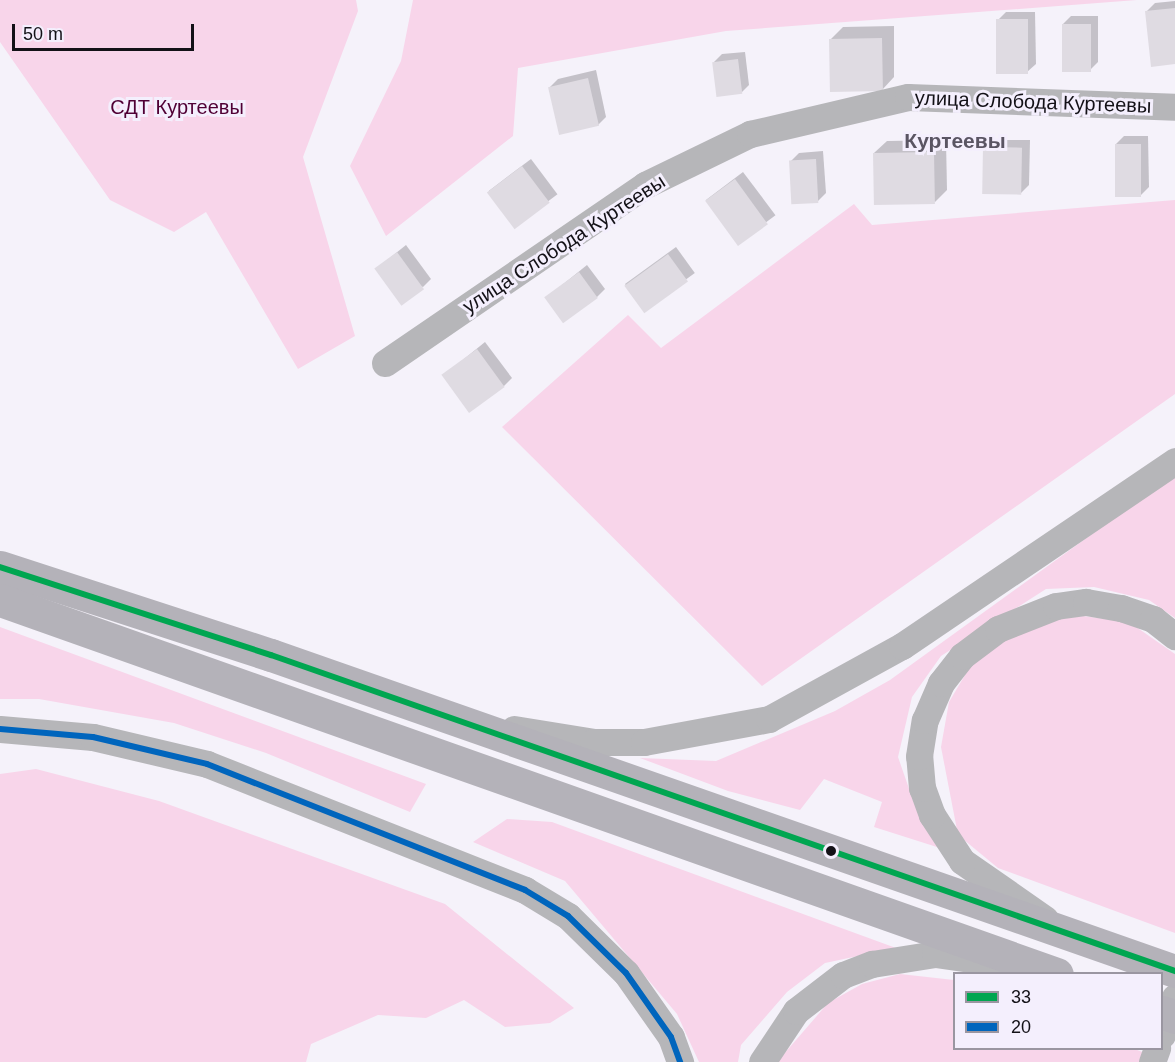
<!DOCTYPE html>
<meta charset="utf-8">
<style>
body{margin:0}
#map{position:relative;width:1175px;height:1062px;overflow:hidden;background:#f5f2fa;font-family:Arial,sans-serif}
div>[style]{position:absolute}
[style*='--x']{left:calc(var(--x)*1px);top:calc(var(--y)*1px);width:calc(var(--w)*1px);rotate:calc(var(--a)*1deg)}
.green>*{inset:0;background:#f8d5ea}
.shadow>*{inset:0;background:#0003;transform-origin:0 0}
.building>*{inset:0;background:#dfdbe2;transform-origin:0 0}
.minor>*{height:27px;margin:-13.5px;padding:0 13.5px;transform-origin:13.5px;border-radius:13.5px;background:#b6b6b9}
.highway>*{height:33px;margin:-16.5px;padding:0 16.5px;transform-origin:16.5px;border-radius:16.5px;background:#b4b2b9}
.highway-bridge>*{height:33px;margin:-16.5px;padding:0 16.5px;transform-origin:16.5px;border-radius:16.5px;background:#b4b2b9}
.bus-1>*{height:6px;margin:-3px;padding:0 3px;transform-origin:3px;border-radius:3px;background:#00a651}
.bus-2>*{height:6px;margin:-3px;padding:0 3px;transform-origin:3px;border-radius:3px;background:#0065bd}
.dots>*{width:16px;height:16px;translate:-50% -50%;box-sizing:border-box;border:3px solid #f4effd;border-radius:50%}
span{translate:-50% -50%;white-space:nowrap;text-align:center;line-height:1.15;-webkit-text-stroke:6px #f4effd;paint-order:stroke}
.street-label{font-size:20px;color:#131117}
.park-label{font-size:20px;color:#500035}
.neighbourhood-label{font-size:21px;color:#5a5563;font-weight:700}
.legend{position:absolute;left:953px;top:972px;width:210px;height:78px;box-sizing:border-box;background:#f4effd;border:2px solid #9a96a1;margin:0;padding:8px 10px;list-style:none;font-size:18px;color:#131117}
.legend li{display:flex;align-items:center;gap:12px;height:30px}
.legend b{width:30px;border:2px solid #9a96a1}
.scale{position:absolute;left:12px;top:24px;width:182px;height:27px;box-sizing:border-box;border:3px solid #131117;border-top:0;padding-left:8px;font-size:18px;line-height:21px;white-space:nowrap;color:#131117;-webkit-text-stroke:4px #f4effd;paint-order:stroke}
</style>
<div id="map">
<div class="green">
<div style="clip-path:polygon(0 0,356px 0,358px 11px,303px 157px,355px 336px,298px 369px,206px 212px,174px 232px,110px 200px,0 42px)"></div>
<div style="clip-path:polygon(413px 0,1137px 0,726px 31px,518px 68px,513px 136px,386px 236px,350px 166px,401px 61px)"></div>
<div style="clip-path:polygon(1175px 200px,1175px 394px,762px 686px,502px 427px,628px 315px,661px 348px,854px 204px,872px 225px)"></div>
<div style="clip-path:polygon(1175px 474px,1175px 618px,1149px 600px,1094px 587px,1046px 589px,941px 656px,912px 697px,898px 757px,914px 803px,940px 848px,874px 827px,882px 802px,824px 779px,800px 810px,728px 791px,640px 758px,716px 761px,835px 711px,890px 680px)"></div>
<div style="clip-path:polygon(1083px 616px,1129px 622px,1175px 654px,1175px 933px,998px 868px,958px 835px,941px 747px,949px 702px,974px 660px,1008px 637px,1045px 621px)"></div>
<div style="clip-path:polygon(0 627px,426px 784px,410px 812px,266px 753px,174px 723px,39px 699px,0 699px)"></div>
<div style="clip-path:polygon(36px 769px,159px 801px,445px 904px,574px 1008px,550px 1023px,505px 1027px,464px 1000px,426px 1018px,378px 1015px,311px 1044px,306px 1062px,0 1062px,0 774px)"></div>
<div style="clip-path:polygon(507px 819px,552px 822px,896px 948px,825px 963px,787px 992px,741px 1045px,738px 1062px,699px 1062px,677px 1014px,565px 881px,473px 842px)"></div>
<div style="clip-path:polygon(900px 974px,954px 980px,954px 1048px,1132px 1048px,1145px 1053px,1141px 1062px,777px 1062px,828px 1003px,862px 984px)"></div>
</div>
<div class="shadow">
<div style="clip-path:polygon(1175px 1px,1175px 63px,1147px 11px,1155px 3px)"></div>
<div style="clip-path:polygon(1006px 12px,1035px 12px,1036px 64px,1027px 72px,998px 20px)"></div>
<div style="clip-path:polygon(1071px 16px,1098px 16px,1098px 62px,1090px 70px,1063px 24px)"></div>
<div style="clip-path:polygon(894px 26px,894px 77px,882px 90px,831px 39px,843px 27px)"></div>
<div style="clip-path:polygon(745px 52px,749px 85px,741px 93px,714px 62px,722px 54px)"></div>
<div style="clip-path:polygon(596px 70px,606px 117px,598px 125px,550px 87px,558px 79px)"></div>
<div style="clip-path:polygon(1124px 136px,1148px 136px,1149px 187px,1141px 195px,1116px 144px)"></div>
<div style="clip-path:polygon(946px 140px,947px 190px,935px 202px,874px 153px,887px 141px)"></div>
<div style="clip-path:polygon(993px 140px,1030px 140px,1029px 185px,1021px 193px,985px 148px)"></div>
<div style="clip-path:polygon(823px 151px,826px 193px,818px 201px,791px 161px,799px 153px)"></div>
<div style="left:531px;top:159px;width:44px;height:53px;rotate:53deg"></div>
<div style="left:743px;top:172px;width:54px;height:46px;rotate:53deg"></div>
<div style="clip-path:polygon(406px 245px,431px 279px,423px 287px,376px 269px)"></div>
<div style="left:676px;top:247px;width:32px;height:63px;rotate:54deg"></div>
<div style="clip-path:polygon(587px 265px,605px 289px,597px 297px,546px 298px)"></div>
<div style="clip-path:polygon(485px 342px,512px 378px,504px 386px,443px 376px)"></div>
</div>
<div class="building">
<div style="clip-path:polygon(1175px 8px,1175px 64px,1151px 67px,1145px 11px)"></div>
<div style="left:996px;top:19px;width:32px;height:55px"></div>
<div style="left:1062px;top:24px;width:29px;height:48px"></div>
<div style="left:882px;top:38px;width:53px;height:53px;rotate:89deg"></div>
<div style="left:738px;top:59px;width:35px;height:26px;rotate:83deg"></div>
<div style="left:588px;top:78px;width:49px;height:41px;rotate:77deg"></div>
<div style="left:1115px;top:144px;width:26px;height:53px"></div>
<div style="left:983px;top:147px;width:39px;height:47px;rotate:1deg"></div>
<div style="left:934px;top:152px;width:52px;height:61px;rotate:89deg"></div>
<div style="left:816px;top:159px;width:44px;height:27px;rotate:87deg"></div>
<div style="left:522px;top:166px;width:46px;height:44px;rotate:53deg"></div>
<div style="left:735px;top:179px;width:56px;height:37px;rotate:54deg"></div>
<div style="left:397px;top:252px;width:46px;height:28px;rotate:54deg"></div>
<div style="left:668px;top:254px;width:34px;height:54px;rotate:54deg"></div>
<div style="left:579px;top:272px;width:32px;height:43px;rotate:54deg"></div>
<div style="left:477px;top:349px;width:47px;height:44px;rotate:54deg"></div>
</div>
<div class="minor">
<div style="--x:385;--y:363;--w:315;--a:-34.4"></div>
<div style="--x:645;--y:185;--w:117;--a:-25.9"></div>
<div style="--x:750;--y:134;--w:162;--a:-13.2"></div>
<div style="--x:908;--y:97;--w:267;--a:2.1"></div>
<div style="--x:0;--y:729;--w:93;--a:4.9"></div>
<div style="--x:93;--y:737;--w:117;--a:13.3"></div>
<div style="--x:207;--y:764;--w:342;--a:21.6"></div>
<div style="--x:525;--y:890;--w:50;--a:31.2"></div>
<div style="--x:568;--y:916;--w:81;--a:44.5"></div>
<div style="--x:626;--y:973;--w:78;--a:54.9"></div>
<div style="--x:671;--y:1037;--w:27;--a:70"></div>
<div style="--x:514;--y:729;--w:80;--a:9.3"></div>
<div style="--x:593;--y:742;--w:51;--a:0"></div>
<div style="--x:644;--y:742;--w:127;--a:-10.4"></div>
<div style="--x:769;--y:719;--w:152;--a:-28.8"></div>
<div style="--x:902;--y:646;--w:330;--a:-34.1"></div>
<div style="--x:1045;--y:919;--w:101;--a:-145.1"></div>
<div style="--x:962;--y:861;--w:55;--a:-123.1"></div>
<div style="--x:932;--y:815;--w:29;--a:-110"></div>
<div style="--x:922;--y:788;--w:32;--a:-95"></div>
<div style="--x:919;--y:756;--w:36;--a:-81"></div>
<div style="--x:925;--y:720;--w:40;--a:-66.6"></div>
<div style="--x:941;--y:683;--w:34;--a:-52"></div>
<div style="--x:962;--y:656;--w:45;--a:-36.9"></div>
<div style="--x:998;--y:629;--w:62;--a:-21.6"></div>
<div style="--x:1056;--y:606;--w:30;--a:-8"></div>
<div style="--x:1086;--y:602;--w:36;--a:10"></div>
<div style="--x:1121;--y:608;--w:34;--a:19"></div>
<div style="--x:1153;--y:619;--w:28;--a:38"></div>
<div style="--x:1162;--y:1035;--w:40;--a:-71.1"></div>
<div style="--x:762;--y:1062;--w:61;--a:-56.3"></div>
<div style="--x:796;--y:1011;--w:59;--a:-37.5"></div>
<div style="--x:843;--y:975;--w:31;--a:-21"></div>
<div style="--x:872;--y:964;--w:64;--a:-9"></div>
<div style="--x:935;--y:954;--w:65;--a:8"></div>
<div style="--x:1152;--y:1062;--w:15;--a:-70"></div>
</div>
<div class="highway">
<div style="--x:0;--y:567;--w:285;--a:18"></div>
<div style="--x:271;--y:655;--w:958;--a:19.27"></div>
<div style="--x:0;--y:600;--w:1121;--a:19.49"></div>
</div>
<div class="highway-bridge">
<div style="--x:1162;--y:1012;--w:14;--a:21"></div>
</div>
<div class="bus-1">
<div style="--x:0;--y:567;--w:285;--a:18"></div>
<div style="--x:271;--y:655;--w:958;--a:19.27"></div>
</div>
<div class="bus-2">
<div style="--x:0;--y:729;--w:93;--a:4.9"></div>
<div style="--x:93;--y:737;--w:117;--a:13.3"></div>
<div style="--x:207;--y:764;--w:342;--a:21.6"></div>
<div style="--x:525;--y:890;--w:50;--a:31.2"></div>
<div style="--x:568;--y:916;--w:81;--a:44.5"></div>
<div style="--x:626;--y:973;--w:78;--a:54.9"></div>
<div style="--x:671;--y:1037;--w:27;--a:70"></div>
</div>
<div class="dots">
<div style="left:831px;top:851px;background:#131117"></div>
</div>
<div class="street-label">
<span style="left:1033px;top:102px;rotate:2deg">улица Слобода Куртеевы</span>
<span style="left:564px;top:244px;rotate:-33deg">улица Слобода Куртеевы</span>
</div>
<div class="park-label">
<span style="left:177px;top:107px">СДТ Куртеевы</span>
</div>
<div class="neighbourhood-label">
<span style="left:955px;top:141px">Куртеевы</span>
</div>
<ul class="legend">
<li><b style="height:8px;background:#00a651"></b>33</li>
<li><b style="height:8px;background:#0065bd"></b>20</li>
</ul>
<div class="scale">50 m</div>
</div>
